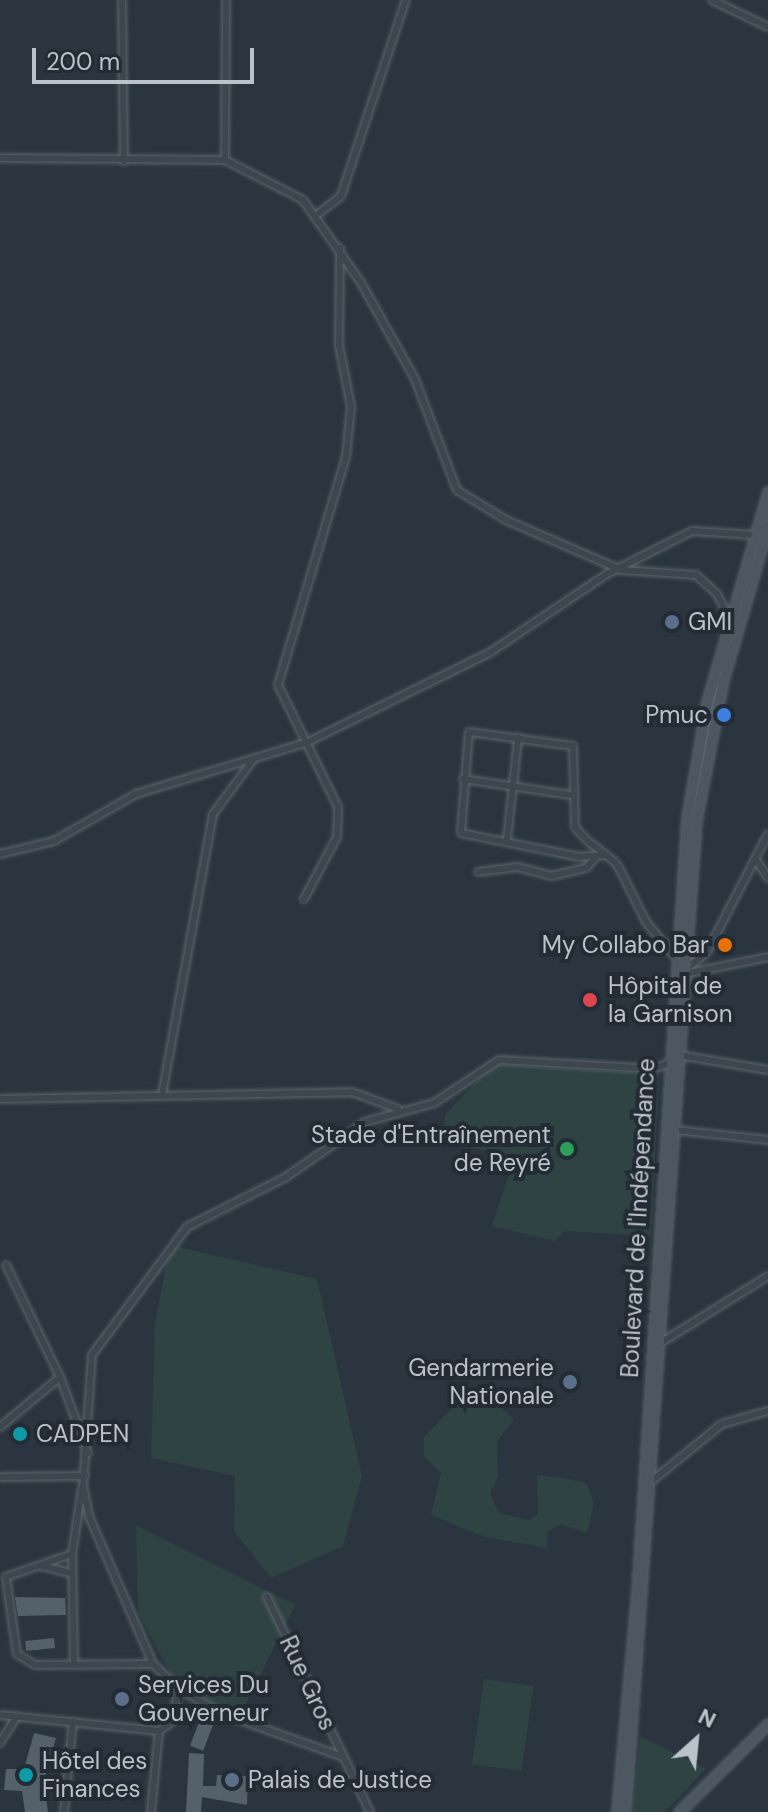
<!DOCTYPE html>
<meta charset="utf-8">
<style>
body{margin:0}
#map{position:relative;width:768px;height:1812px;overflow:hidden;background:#2a353f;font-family:"DM Sans",sans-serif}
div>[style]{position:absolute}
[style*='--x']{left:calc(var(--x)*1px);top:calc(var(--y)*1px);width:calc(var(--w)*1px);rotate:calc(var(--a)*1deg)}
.green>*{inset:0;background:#2f4342;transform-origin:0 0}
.building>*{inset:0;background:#54606a;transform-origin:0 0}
.roads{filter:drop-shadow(0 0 2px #5c656d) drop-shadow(0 0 2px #5c656d)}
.street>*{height:6px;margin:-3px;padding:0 3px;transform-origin:3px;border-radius:3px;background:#3e4750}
.secondary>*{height:9px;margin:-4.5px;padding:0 4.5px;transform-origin:4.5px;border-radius:4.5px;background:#4d5762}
.dots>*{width:22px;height:22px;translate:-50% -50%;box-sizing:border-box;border:4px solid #232c35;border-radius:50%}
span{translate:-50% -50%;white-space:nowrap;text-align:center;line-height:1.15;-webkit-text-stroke:8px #232c35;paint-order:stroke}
.poi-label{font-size:24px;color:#bbc2ca}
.left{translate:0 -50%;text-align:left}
.right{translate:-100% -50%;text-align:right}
.street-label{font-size:24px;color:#bbc2ca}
.north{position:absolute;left:656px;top:1700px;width:80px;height:80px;-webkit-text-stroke:6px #232c35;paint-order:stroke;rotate:27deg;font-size:22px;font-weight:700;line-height:32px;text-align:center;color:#bbc2ca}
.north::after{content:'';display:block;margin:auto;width:28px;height:36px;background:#bbc2ca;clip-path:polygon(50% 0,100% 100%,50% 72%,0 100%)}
.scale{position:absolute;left:32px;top:48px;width:222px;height:36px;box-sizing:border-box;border:4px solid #bbc2ca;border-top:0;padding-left:10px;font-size:24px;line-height:28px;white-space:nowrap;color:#bbc2ca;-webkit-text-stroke:6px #232c35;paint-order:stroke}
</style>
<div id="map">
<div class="green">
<div style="clip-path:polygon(493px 1064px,659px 1074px,651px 1236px,564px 1231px,555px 1241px,492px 1226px,515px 1157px,442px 1141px,445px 1115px)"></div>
<div style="clip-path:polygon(170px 1245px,317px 1279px,362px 1476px,343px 1546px,271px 1578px,234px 1531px,235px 1476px,151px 1458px,155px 1324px)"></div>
<div style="clip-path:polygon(458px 1402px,496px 1402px,514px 1420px,497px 1441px,498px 1477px,490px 1493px,499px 1513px,529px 1520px,538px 1514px,537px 1475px,569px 1479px,586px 1483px,594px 1502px,587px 1533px,561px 1524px,548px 1531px,547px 1548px,485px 1537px,431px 1515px,441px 1473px,424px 1456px,424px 1437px)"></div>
<div style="clip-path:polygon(136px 1525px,295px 1605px,240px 1716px,178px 1688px,138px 1612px)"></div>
<div style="left:484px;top:1679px;width:50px;height:86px;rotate:8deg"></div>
<div style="clip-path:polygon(640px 1736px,706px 1769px,665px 1812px,633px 1812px)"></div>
</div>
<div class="building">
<div style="clip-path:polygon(15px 1597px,65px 1598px,66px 1615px,18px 1616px)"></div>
<div style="left:54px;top:1638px;width:10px;height:29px;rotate:84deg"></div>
<div style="left:203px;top:1712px;width:14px;height:36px;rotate:21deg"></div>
<div style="clip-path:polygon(34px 1733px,56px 1738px,44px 1781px,48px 1812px,25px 1812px,22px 1791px,4px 1790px,6px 1769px,24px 1769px)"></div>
<div style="clip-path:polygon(189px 1753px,204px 1754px,203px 1786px,216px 1786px,217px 1775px,248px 1776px,247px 1805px,202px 1797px,201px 1812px,186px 1812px)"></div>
</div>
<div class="roads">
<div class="street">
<div style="--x:122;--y:0;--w:161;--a:89.3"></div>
<div style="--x:712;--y:0;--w:62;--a:25.7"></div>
<div style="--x:0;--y:158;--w:225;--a:0.5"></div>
<div style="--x:225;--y:160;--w:88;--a:27.1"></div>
<div style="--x:303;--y:200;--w:99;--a:54.9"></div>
<div style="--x:360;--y:281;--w:112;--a:60.7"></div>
<div style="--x:415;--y:379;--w:119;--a:69.3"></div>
<div style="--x:457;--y:490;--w:57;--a:31.5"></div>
<div style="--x:506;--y:520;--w:125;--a:23.5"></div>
<div style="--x:621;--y:570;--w:75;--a:3.8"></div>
<div style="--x:696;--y:575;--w:28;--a:42"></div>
<div style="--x:717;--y:594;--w:27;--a:63"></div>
<div style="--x:225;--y:160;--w:160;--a:-89.6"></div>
<div style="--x:318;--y:214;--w:29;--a:-38"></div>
<div style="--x:341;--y:196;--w:206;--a:-71.7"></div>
<div style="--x:463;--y:779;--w:109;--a:8.4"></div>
<div style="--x:507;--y:840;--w:103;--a:-83.8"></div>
<div style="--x:0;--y:854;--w:56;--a:-13.5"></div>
<div style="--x:54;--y:841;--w:95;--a:-29.8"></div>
<div style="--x:136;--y:794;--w:180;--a:-16.8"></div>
<div style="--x:308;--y:742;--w:202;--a:-26.2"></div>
<div style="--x:489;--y:653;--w:142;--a:-33.8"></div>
<div style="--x:607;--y:574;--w:95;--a:-26.8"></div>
<div style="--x:692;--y:531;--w:62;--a:3.7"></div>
<div style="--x:606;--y:855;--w:26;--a:176"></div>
<div style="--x:580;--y:857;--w:121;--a:-168.6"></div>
<div style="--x:461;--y:833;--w:101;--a:-85.5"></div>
<div style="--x:469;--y:732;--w:105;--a:7.7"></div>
<div style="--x:573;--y:746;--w:81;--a:88.6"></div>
<div style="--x:575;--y:827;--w:9;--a:49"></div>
<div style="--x:581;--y:834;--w:11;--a:45"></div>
<div style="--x:589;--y:842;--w:21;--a:37"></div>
<div style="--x:606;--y:855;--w:11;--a:38"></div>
<div style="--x:615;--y:862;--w:7;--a:56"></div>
<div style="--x:619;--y:868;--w:60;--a:63.4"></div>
<div style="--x:646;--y:922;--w:44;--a:50.5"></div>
<div style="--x:756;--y:860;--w:22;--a:56"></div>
<div style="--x:478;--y:872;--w:40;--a:-7.1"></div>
<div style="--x:518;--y:867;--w:34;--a:15"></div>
<div style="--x:551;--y:876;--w:36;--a:-13"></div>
<div style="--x:586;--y:868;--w:15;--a:-48"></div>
<div style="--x:304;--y:899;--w:70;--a:-62"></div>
<div style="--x:337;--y:837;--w:30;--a:-88"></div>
<div style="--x:338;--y:807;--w:136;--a:-116.2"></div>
<div style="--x:278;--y:685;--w:238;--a:-73.4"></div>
<div style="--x:346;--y:457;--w:50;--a:-84.3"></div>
<div style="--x:351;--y:407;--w:63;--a:-101"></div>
<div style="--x:339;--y:345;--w:97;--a:-89.4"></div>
<div style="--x:685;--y:970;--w:28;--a:-39"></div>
<div style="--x:707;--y:952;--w:133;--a:-62.7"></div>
<div style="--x:684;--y:974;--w:86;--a:-11.4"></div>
<div style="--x:679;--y:1055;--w:90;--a:9.6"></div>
<div style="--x:162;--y:1095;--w:286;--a:-79.7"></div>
<div style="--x:213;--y:814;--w:67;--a:-53.5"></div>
<div style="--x:0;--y:1099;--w:352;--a:-1.1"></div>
<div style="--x:352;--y:1092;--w:49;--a:20.3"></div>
<div style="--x:675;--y:1130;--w:94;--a:6.1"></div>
<div style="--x:6;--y:1265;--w:124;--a:64.3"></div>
<div style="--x:60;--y:1377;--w:81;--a:69.8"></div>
<div style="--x:662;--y:1342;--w:125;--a:-31.9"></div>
<div style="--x:0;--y:1427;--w:78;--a:-39.8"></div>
<div style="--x:0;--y:1477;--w:85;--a:-0.7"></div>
<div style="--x:653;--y:1480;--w:89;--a:-39.1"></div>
<div style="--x:722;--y:1424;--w:48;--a:-15.8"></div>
<div style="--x:72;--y:1554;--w:70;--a:160.8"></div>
<div style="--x:6;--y:1577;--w:78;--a:81.9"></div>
<div style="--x:17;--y:1654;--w:21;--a:31"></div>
<div style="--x:35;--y:1665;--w:118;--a:-0.5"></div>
<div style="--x:42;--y:1566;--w:30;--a:14"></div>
<div style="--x:267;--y:1597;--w:238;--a:64.4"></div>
<div style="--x:74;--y:1664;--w:110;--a:-91"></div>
<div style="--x:72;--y:1554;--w:66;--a:-81.3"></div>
<div style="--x:0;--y:1715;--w:160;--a:5.7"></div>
<div style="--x:159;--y:1731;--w:19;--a:-36"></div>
<div style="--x:174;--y:1720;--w:32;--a:-83"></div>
<div style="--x:0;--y:1743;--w:32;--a:-58"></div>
<div style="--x:343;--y:1757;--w:130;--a:-160.2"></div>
<div style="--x:221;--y:1713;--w:50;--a:-149.8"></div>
<div style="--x:178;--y:1688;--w:35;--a:-136"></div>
<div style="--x:153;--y:1664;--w:161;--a:-113.4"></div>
<div style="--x:89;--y:1516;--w:31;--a:-101"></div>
<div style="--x:83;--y:1486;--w:131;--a:-86.1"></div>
<div style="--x:92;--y:1355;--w:159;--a:-53.4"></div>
<div style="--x:187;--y:1227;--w:111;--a:-26.8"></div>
<div style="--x:286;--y:1177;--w:96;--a:-34.8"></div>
<div style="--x:365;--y:1122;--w:72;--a:-15.4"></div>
<div style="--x:434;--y:1103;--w:78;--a:-33.5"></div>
<div style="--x:499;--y:1060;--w:154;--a:3.3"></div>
<div style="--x:653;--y:1069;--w:15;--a:-20"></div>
<div style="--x:64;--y:1812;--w:91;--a:-84.4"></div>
<div style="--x:151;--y:1812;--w:81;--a:-84.4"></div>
</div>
<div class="secondary">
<div style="--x:617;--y:1812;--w:234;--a:-84.8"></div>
<div style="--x:638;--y:1579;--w:763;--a:-86.32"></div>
<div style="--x:687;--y:818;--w:118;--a:-80.2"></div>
<div style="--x:707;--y:702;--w:219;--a:-73.8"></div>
<div style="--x:625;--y:1812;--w:995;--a:-85.91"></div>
<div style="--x:696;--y:820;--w:143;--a:-79.1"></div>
<div style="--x:723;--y:680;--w:161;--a:-73.8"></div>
<div style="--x:679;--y:1812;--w:125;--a:-44.7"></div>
</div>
</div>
<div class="dots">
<div style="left:672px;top:622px;background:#5c6f8a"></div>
<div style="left:724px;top:715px;background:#3f7fe0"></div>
<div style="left:725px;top:945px;background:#e8710a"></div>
<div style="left:590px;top:1000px;background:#e0444e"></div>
<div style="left:567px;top:1149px;background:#2e9e5b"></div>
<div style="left:570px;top:1382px;background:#5c6f8a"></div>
<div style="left:20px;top:1434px;background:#0f9aa8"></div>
<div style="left:122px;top:1699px;background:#5c6f8a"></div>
<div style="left:26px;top:1775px;background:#0f9aa8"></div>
<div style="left:232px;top:1780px;background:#5c6f8a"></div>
</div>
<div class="poi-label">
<span class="left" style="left:688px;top:622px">GMI</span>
<span class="right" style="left:708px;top:715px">Pmuc</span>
<span class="right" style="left:709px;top:945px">My Collabo Bar</span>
<span class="left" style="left:608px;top:1000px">Hôpital de<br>la Garnison</span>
<span class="right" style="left:551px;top:1149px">Stade d'Entraînement<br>de Reyré</span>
<span class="right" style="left:554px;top:1382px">Gendarmerie<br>Nationale</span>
<span class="left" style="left:36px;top:1434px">CADPEN</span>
<span class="left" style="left:138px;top:1699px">Services Du<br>Gouverneur</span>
<span class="left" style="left:42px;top:1775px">Hôtel des<br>Finances</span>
<span class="left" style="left:248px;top:1780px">Palais de Justice</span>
</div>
<div class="street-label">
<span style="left:638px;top:1218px;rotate:-87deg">Boulevard de l'Indépendance</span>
<span style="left:308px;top:1683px;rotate:65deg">Rue Gros</span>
</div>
<div class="north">N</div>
<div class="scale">200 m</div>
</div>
